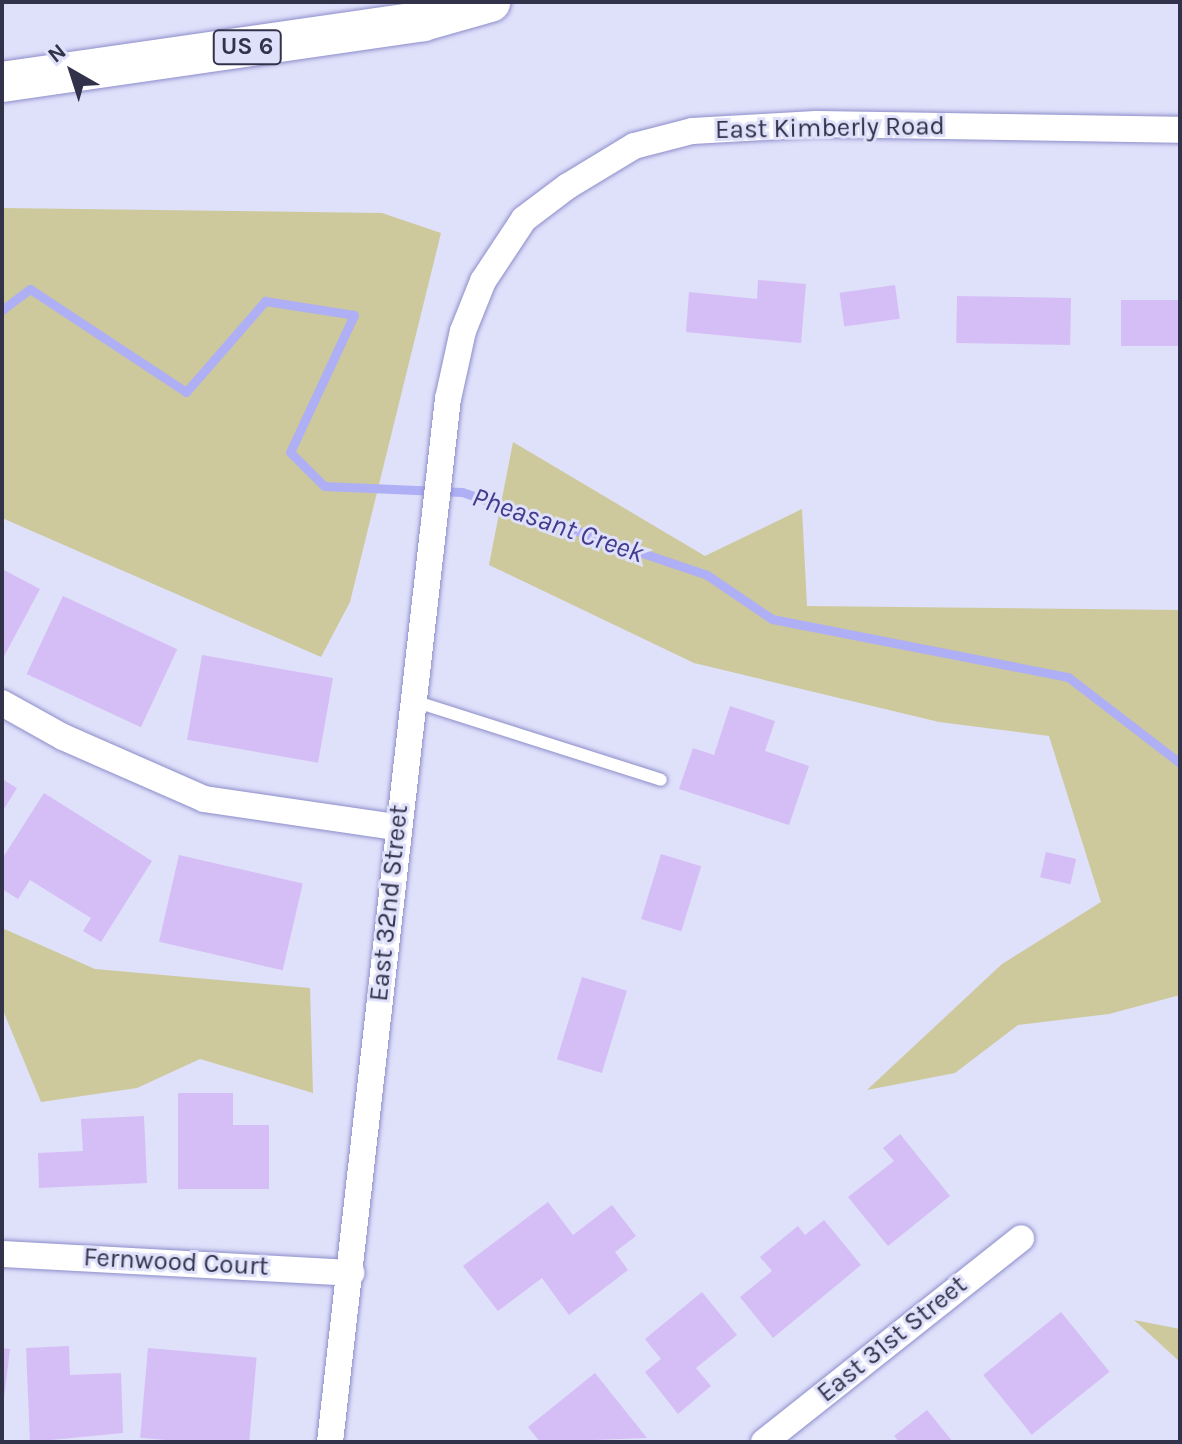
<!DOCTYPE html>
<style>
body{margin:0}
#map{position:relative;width:1182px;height:1444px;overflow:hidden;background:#dfe0fa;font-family:Karla,sans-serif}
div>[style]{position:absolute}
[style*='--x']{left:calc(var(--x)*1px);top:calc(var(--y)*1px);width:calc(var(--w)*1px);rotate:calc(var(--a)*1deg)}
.green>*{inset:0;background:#cdc99c}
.stream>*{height:9px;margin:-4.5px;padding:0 4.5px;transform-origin:4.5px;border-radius:4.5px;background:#afaff5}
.building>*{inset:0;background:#d5bef5;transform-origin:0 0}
.roads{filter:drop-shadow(0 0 2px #8d8dca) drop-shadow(0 0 2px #8d8dca)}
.lane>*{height:12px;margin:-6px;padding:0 6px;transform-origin:6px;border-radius:6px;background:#fff}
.street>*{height:26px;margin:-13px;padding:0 13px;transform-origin:13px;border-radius:13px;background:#fff}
.primary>*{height:40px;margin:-20px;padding:0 20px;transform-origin:20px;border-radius:20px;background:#fff}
span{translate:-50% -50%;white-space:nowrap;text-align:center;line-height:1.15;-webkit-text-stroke:6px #dfe0fa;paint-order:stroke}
.shield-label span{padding:2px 6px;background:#dfe0fa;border:2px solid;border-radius:6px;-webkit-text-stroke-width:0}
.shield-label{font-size:24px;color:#32324b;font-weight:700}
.street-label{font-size:26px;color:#32324b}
.water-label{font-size:28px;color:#433b8b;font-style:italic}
.frame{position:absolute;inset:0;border:4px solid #32324b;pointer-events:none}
.north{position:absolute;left:32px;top:32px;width:80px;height:80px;-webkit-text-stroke:6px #dfe0fa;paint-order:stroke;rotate:321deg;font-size:22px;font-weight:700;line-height:32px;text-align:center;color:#32324b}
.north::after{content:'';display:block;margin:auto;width:28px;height:36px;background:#32324b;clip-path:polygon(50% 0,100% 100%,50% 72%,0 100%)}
</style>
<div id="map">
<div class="green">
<div style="clip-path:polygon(2px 208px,382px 213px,441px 233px,350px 602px,321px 657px,2px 518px)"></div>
<div style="clip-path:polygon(513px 442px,705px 556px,802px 509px,807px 606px,1180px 610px,1180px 995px,1109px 1014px,1018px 1025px,955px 1073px,867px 1090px,1002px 964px,1101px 902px,1049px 736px,939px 722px,694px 663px,489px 565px)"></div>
<div style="clip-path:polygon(2px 928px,95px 969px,310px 988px,313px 1093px,200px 1059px,137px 1088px,41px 1102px,2px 1008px)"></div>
<div style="clip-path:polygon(1134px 1320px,1180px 1329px,1180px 1362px)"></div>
</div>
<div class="stream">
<div style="--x:2;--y:310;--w:35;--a:-37"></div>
<div style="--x:30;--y:289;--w:187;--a:33.4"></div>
<div style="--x:186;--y:392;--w:121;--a:-49"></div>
<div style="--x:265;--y:301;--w:90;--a:8.9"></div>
<div style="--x:354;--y:315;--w:151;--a:115"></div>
<div style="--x:290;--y:452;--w:48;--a:45"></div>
<div style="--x:324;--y:486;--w:138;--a:2.5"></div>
<div style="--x:462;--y:492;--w:259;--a:18.7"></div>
<div style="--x:707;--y:575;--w:78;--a:34.1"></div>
<div style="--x:772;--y:619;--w:302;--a:11.1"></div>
<div style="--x:1068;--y:677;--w:141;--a:37.5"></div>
</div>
<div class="building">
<div style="clip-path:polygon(758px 280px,806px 284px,801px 343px,686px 332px,689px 292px,757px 299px)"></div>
<div style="left:895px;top:285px;width:34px;height:56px;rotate:82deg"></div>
<div style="left:957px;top:296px;width:114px;height:47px;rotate:1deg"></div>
<div style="left:1121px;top:300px;width:59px;height:46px"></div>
<div style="clip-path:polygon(2px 569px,40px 589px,2px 660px)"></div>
<div style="left:63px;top:596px;width:126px;height:86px;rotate:25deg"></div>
<div style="left:202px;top:655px;width:133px;height:86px;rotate:10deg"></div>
<div style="clip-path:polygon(730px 706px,775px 721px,765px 751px,809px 766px,789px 825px,679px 789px,693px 748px,714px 755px)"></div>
<div style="clip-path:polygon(2px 779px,17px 788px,2px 812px)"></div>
<div style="clip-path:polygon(44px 793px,152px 861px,101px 942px,83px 931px,91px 918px,30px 880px,18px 899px,2px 889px,2px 859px)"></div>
<div style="left:1046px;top:852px;width:31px;height:26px;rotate:13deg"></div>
<div style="left:661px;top:854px;width:42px;height:68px;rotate:17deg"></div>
<div style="left:179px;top:855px;width:127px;height:89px;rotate:13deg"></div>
<div style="left:582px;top:977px;width:47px;height:86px;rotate:17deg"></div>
<div style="clip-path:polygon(178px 1093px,233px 1093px,233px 1125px,269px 1125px,269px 1189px,178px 1189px)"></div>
<div style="clip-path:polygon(144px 1116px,147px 1183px,39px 1188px,38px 1153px,83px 1151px,81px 1119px)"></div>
<div style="clip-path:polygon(900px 1134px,950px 1196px,888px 1246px,848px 1197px,894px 1161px,883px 1148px)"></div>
<div style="clip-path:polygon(548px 1202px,573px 1235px,612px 1205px,636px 1236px,615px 1252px,628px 1270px,569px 1315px,542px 1278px,498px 1311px,463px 1266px)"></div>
<div style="clip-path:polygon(824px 1220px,861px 1265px,773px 1338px,740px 1297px,772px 1271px,760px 1257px,798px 1226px,805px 1235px)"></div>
<div style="clip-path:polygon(702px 1292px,737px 1335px,696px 1368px,711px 1386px,678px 1414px,645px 1372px,661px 1359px,645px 1339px)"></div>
<div style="left:1061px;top:1312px;width:77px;height:100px;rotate:51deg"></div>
<div style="clip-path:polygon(69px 1346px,70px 1375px,121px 1373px,123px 1433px,30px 1442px,26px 1348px)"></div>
<div style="clip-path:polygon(2px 1348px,10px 1349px,4px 1398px,2px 1397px)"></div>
<div style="left:148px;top:1348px;width:109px;height:90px;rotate:5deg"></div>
<div style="clip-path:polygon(595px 1373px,647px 1438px,540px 1442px,528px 1427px)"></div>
<div style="clip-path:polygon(927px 1410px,953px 1442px,899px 1442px,894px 1436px)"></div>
</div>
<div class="roads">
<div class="lane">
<div style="--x:414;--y:701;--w:259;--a:17.7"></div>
</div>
<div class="street">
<div style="--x:2;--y:703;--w:70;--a:29.1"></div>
<div style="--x:63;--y:737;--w:154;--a:23.7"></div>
<div style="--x:204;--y:799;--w:195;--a:8.3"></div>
<div style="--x:2;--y:1254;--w:350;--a:3.1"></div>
<div style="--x:330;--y:1442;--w:1050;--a:-83.55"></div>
<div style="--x:448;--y:399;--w:70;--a:-77.6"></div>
<div style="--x:463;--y:331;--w:54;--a:-68.2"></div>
<div style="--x:483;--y:281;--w:74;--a:-56.5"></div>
<div style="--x:524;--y:219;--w:55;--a:-36.9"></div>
<div style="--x:568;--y:186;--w:77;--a:-31.2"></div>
<div style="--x:634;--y:146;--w:60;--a:-14.5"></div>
<div style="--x:692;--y:131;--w:124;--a:-3.2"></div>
<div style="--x:816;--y:124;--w:364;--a:0.9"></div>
<div style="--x:764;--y:1442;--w:328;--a:-38.4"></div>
</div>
<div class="primary">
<div style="--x:2;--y:82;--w:425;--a:-8.2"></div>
<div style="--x:423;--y:21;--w:70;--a:-15.8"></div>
</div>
</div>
<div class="shield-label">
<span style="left:247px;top:47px">US 6</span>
</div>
<div class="street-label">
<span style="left:830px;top:128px;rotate:-1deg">East Kimberly Road</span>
<span style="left:389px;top:903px;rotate:-84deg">East 32nd Street</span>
<span style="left:176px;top:1262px;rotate:3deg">Fernwood Court</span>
<span style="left:892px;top:1339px;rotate:-39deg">East 31st Street</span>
</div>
<div class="water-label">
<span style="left:558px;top:525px;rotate:19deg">Pheasant Creek</span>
</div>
<div class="frame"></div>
<div class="north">N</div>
</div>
